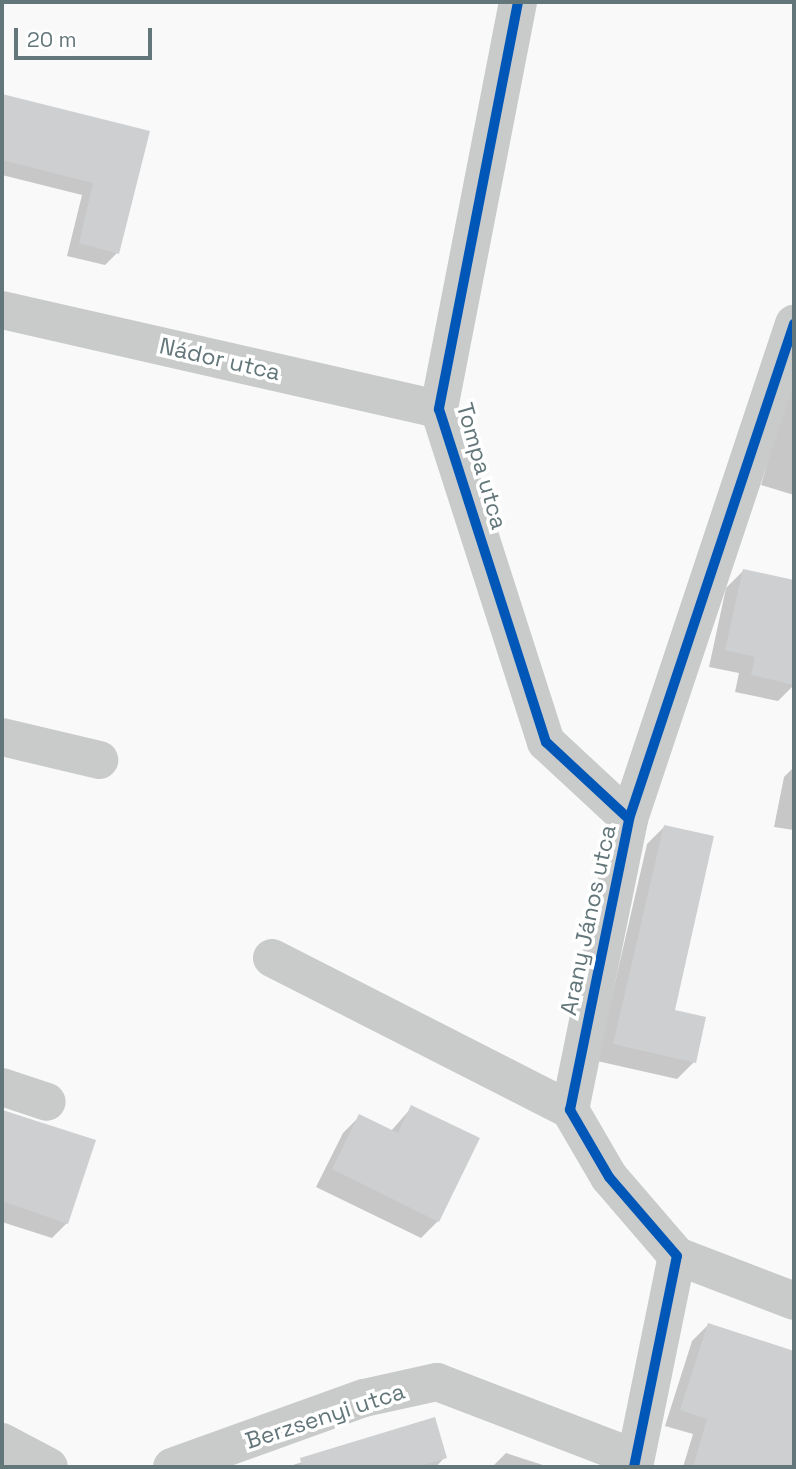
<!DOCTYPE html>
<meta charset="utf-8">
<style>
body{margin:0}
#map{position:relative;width:796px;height:1469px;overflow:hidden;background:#f9f9f9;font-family:"Space Grotesk",sans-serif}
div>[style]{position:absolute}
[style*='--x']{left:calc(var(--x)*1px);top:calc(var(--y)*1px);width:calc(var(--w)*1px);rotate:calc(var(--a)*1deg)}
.shadow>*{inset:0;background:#0003}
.building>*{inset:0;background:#cdcfd0}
.minor>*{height:38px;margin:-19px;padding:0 19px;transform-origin:19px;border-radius:19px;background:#c9caca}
.cycleway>*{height:10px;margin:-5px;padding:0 5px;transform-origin:5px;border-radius:5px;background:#0057b8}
span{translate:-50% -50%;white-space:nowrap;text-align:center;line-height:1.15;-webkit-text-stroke:7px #fff;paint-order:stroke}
.street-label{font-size:23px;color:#63767a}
.frame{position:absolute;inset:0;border:4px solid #63767a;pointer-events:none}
.scale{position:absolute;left:14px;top:28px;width:138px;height:32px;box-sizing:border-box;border:4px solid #63767a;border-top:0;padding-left:9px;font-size:21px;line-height:24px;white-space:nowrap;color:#63767a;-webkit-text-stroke:5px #fff;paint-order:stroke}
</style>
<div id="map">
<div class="shadow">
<div style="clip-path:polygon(2px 95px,148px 132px,117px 253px,105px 265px,67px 256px,82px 195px,2px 175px)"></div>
<div style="clip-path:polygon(794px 370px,794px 495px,761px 485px)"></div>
<div style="clip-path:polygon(743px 571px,794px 582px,794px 685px,778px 701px,735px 692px,739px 673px,709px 667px,726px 588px)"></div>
<div style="clip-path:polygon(794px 767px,794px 830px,774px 827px,784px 777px)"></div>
<div style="clip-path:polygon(664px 827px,673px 1011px,694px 1062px,677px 1079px,597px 1061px,647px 844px)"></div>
<div style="clip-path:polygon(412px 1107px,478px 1139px,438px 1221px,421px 1238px,316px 1187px,343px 1133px,360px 1116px,391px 1131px)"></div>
<div style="clip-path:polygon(2px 1110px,94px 1141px,67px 1223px,52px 1238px,2px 1222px)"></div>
<div style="clip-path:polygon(708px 1325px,794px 1352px,794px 1466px,776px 1460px,774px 1467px,683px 1467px,693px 1434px,665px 1426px,692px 1341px)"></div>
<div style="clip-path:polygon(434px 1419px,445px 1457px,436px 1467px,287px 1467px)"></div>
<div style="clip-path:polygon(506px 1453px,549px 1467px,492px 1467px)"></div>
</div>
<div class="building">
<div style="clip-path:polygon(2px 94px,150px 131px,119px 254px,79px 243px,93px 183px,2px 160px)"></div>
<div style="clip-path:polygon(743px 569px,794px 580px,794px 685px,751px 675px,755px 657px,725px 650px)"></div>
<div style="clip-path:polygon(664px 825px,714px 836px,675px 1010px,706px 1017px,696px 1063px,613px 1044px)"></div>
<div style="clip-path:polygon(411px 1105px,480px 1138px,439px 1222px,332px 1169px,359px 1114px,398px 1133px)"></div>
<div style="clip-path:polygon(2px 1110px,96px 1140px,68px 1224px,2px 1201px)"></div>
<div style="clip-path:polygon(708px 1323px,794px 1351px,794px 1467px,693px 1467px,707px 1419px,680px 1410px)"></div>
<div style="clip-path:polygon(435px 1417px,447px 1458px,417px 1467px,302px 1467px,300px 1458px)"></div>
</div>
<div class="minor">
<div style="--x:518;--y:2;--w:415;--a:101"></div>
<div style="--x:439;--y:409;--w:350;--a:72.2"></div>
<div style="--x:546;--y:742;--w:113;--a:42.9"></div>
<div style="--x:2;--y:310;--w:448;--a:12.8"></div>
<div style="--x:2;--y:737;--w:100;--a:13.3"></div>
<div style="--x:272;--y:958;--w:335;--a:27"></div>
<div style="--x:2;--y:1087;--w:47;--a:18.4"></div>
<div style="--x:677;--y:1256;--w:125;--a:21"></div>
<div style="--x:2;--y:1442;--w:53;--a:28"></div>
<div style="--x:172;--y:1467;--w:204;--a:-19.8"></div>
<div style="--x:364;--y:1398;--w:75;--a:-12.4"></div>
<div style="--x:437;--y:1382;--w:212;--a:21"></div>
<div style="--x:634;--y:1467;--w:215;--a:-78.5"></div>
<div style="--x:677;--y:1256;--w:104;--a:-130.7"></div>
<div style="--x:609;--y:1177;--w:78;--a:-120.2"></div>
<div style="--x:570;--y:1110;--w:297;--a:-78.5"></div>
<div style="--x:629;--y:819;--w:522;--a:-71.57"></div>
</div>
<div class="cycleway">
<div style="--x:518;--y:2;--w:415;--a:101"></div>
<div style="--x:439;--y:409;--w:350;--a:72.2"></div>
<div style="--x:546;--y:742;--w:113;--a:42.9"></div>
<div style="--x:634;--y:1467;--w:215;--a:-78.5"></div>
<div style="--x:677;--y:1256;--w:104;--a:-130.7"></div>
<div style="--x:609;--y:1177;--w:78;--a:-120.2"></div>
<div style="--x:570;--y:1110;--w:297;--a:-78.5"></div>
<div style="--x:629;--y:819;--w:522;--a:-71.57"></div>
</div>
<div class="street-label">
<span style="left:220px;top:359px;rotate:13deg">Nádor utca</span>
<span style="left:482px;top:466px;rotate:74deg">Tompa utca</span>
<span style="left:588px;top:920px;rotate:-78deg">Arany János utca</span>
<span style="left:325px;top:1416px;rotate:-18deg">Berzsenyi utca</span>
</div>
<div class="frame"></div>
<div class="scale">20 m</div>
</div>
